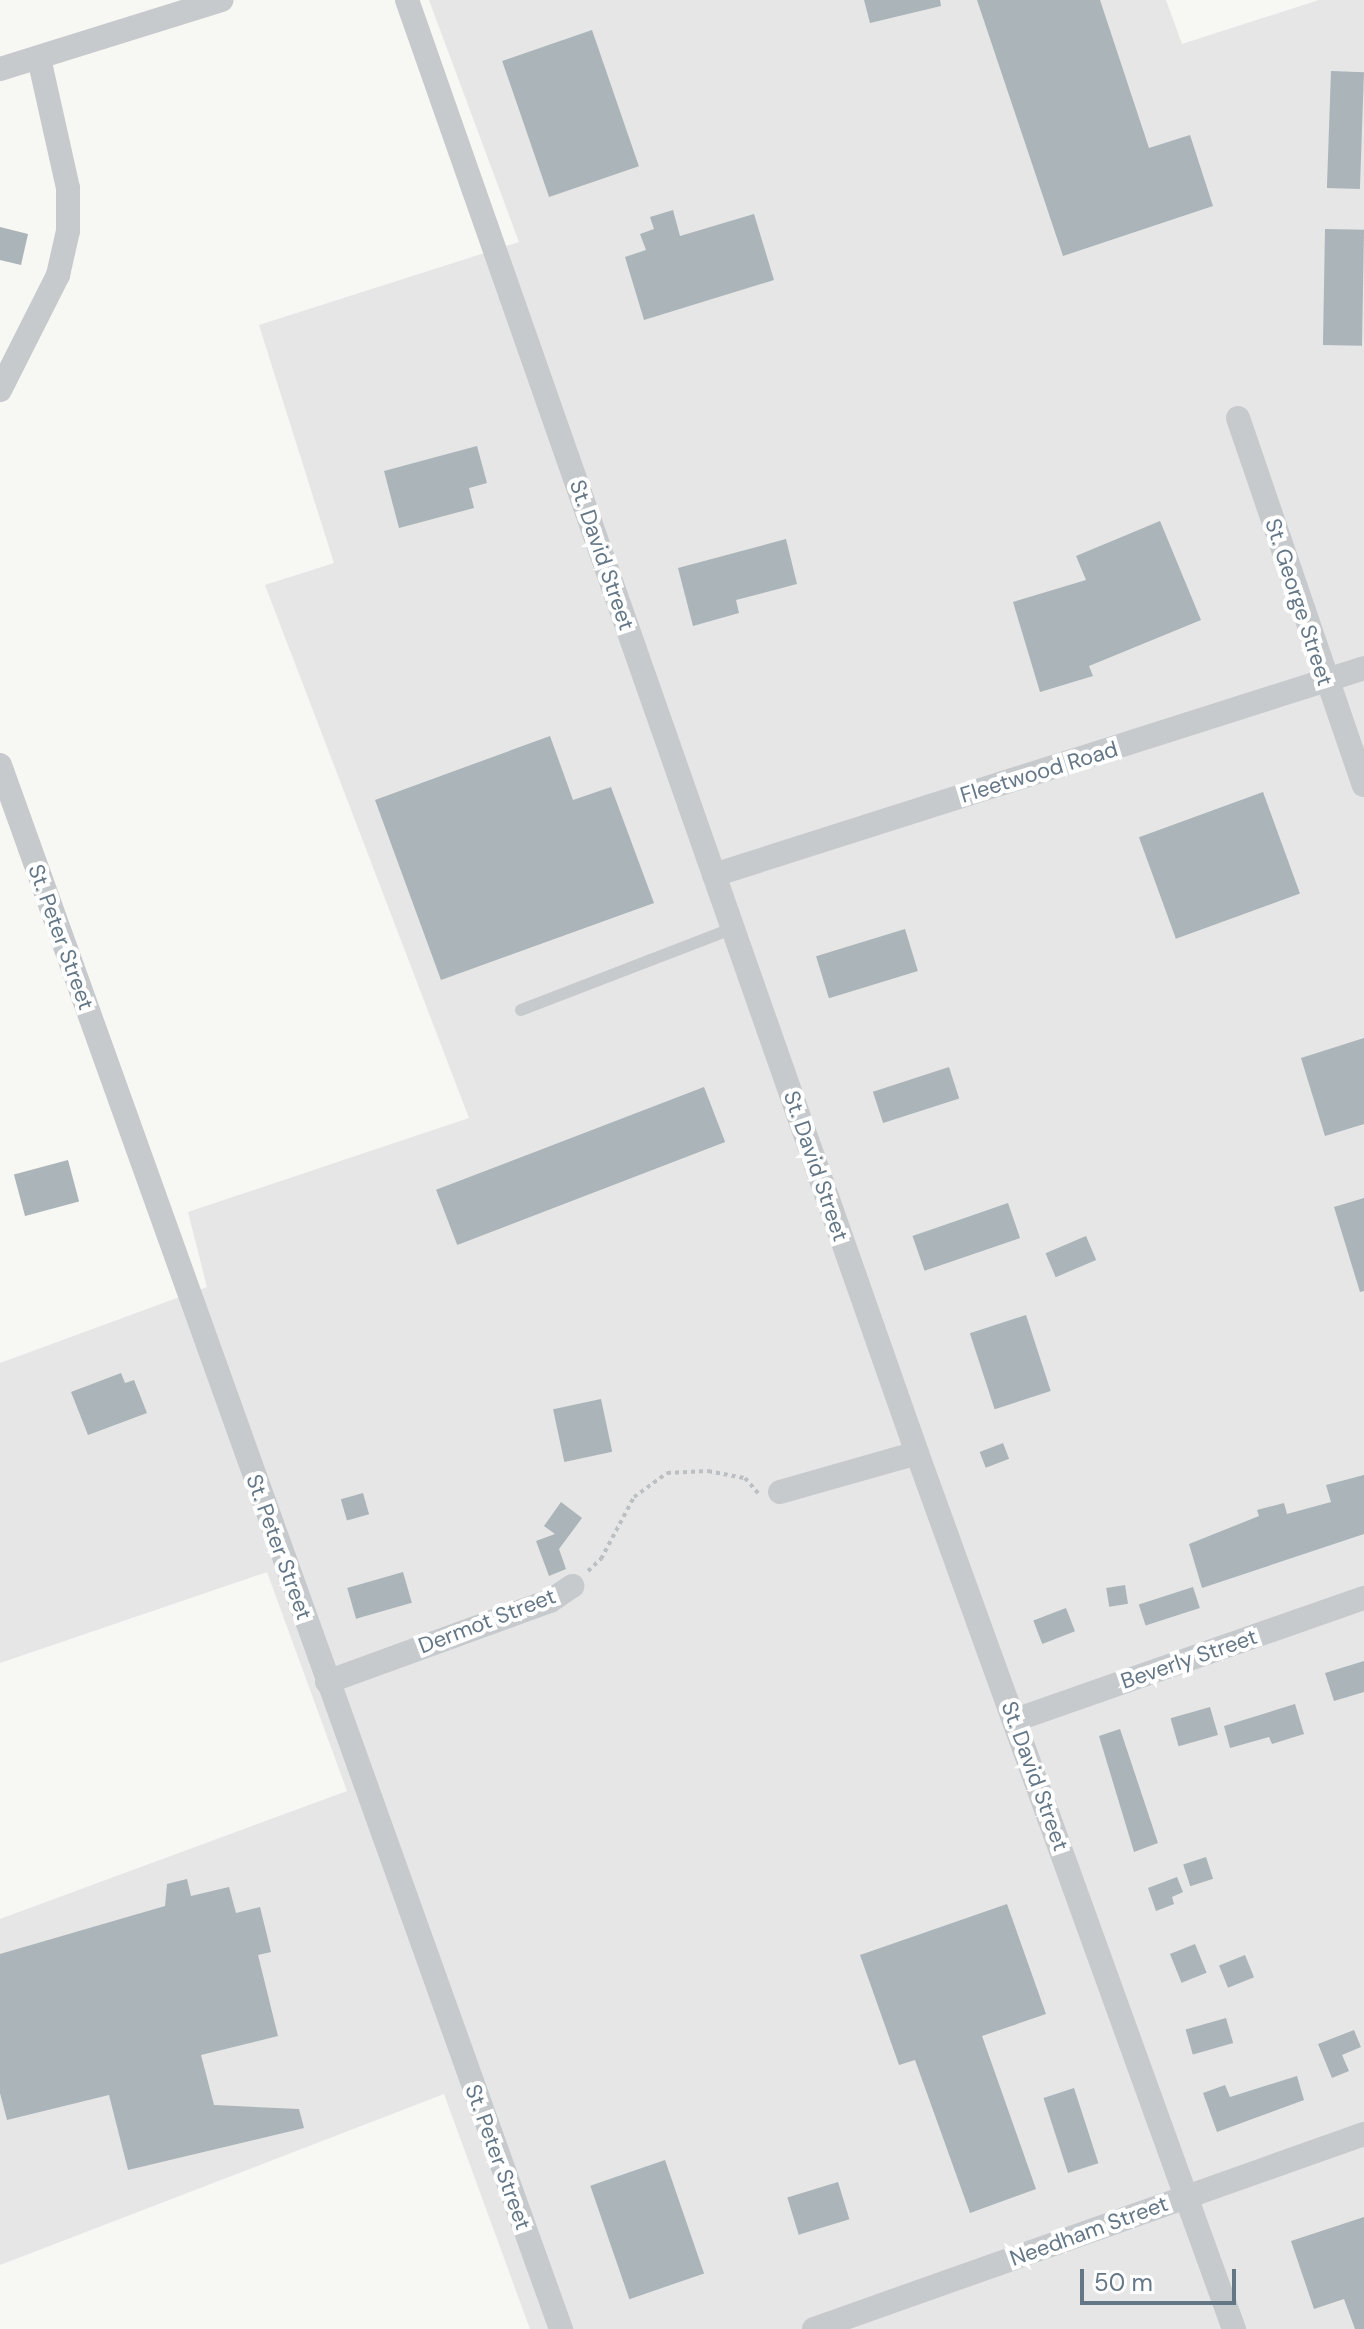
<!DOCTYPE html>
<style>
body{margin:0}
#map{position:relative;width:1364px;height:2329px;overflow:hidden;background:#f7f7f4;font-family:"DM Sans",sans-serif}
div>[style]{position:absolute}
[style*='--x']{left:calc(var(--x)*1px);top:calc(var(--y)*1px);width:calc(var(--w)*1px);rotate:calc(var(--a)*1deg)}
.built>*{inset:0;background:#e5e6e5}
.building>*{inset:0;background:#abb4b9;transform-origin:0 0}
.path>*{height:4px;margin-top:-2px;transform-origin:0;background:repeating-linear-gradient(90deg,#bdc0c2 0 4px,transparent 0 8px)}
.service>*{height:12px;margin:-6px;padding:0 6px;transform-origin:6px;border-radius:6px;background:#c6cacd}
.minor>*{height:24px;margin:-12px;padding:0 12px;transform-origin:12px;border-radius:12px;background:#c6cacd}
span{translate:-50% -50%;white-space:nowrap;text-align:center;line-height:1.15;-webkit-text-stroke:8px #fff;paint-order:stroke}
.street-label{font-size:22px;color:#647787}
.scale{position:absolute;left:1080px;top:2269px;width:156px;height:36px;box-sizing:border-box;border:4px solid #647787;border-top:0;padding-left:10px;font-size:24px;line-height:28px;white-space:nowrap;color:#647787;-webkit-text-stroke:6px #fff;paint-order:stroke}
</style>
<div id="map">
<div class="built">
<div style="clip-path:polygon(429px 0,1166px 0,1182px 44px,1319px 0,1364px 0,1364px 2329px,530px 2329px,444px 2094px,0 2265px,0 1919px,347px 1791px,267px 1572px,0 1663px,0 1363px,207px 1287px,188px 1212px,469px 1118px,265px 585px,334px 563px,259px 325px,519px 242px)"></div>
</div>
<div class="building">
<div style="clip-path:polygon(864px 0,940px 0,941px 6px,870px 23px)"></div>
<div style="clip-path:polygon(977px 0,1100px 0,1149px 148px,1190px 135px,1213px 206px,1063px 256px)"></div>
<div style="left:592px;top:30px;width:144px;height:95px;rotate:71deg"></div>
<div style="left:1331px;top:71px;width:33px;height:117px;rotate:2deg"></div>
<div style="clip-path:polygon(673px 210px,680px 236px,754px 214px,774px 280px,644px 320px,625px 257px,646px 250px,640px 234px,654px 229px,650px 217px)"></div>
<div style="clip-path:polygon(0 227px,28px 234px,21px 265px,0 260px)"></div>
<div style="left:1325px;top:229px;width:39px;height:116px;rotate:1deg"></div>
<div style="clip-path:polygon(477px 446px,487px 483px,469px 488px,474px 508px,399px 528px,384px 471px)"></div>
<div style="clip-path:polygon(1160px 521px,1201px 620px,1089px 666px,1093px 676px,1040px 692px,1013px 602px,1086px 580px,1076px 556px)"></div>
<div style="clip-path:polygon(786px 539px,797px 584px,736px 600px,739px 613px,693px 626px,678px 568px)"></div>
<div style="clip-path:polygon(550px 736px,573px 800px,611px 787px,654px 903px,441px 980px,375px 800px)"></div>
<div style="left:1263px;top:792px;width:108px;height:132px;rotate:70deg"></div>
<div style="left:905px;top:929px;width:44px;height:93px;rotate:73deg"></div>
<div style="clip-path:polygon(1364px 1038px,1364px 1124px,1325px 1136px,1301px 1058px)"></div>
<div style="left:949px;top:1067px;width:33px;height:80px;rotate:72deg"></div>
<div style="left:704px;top:1087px;width:59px;height:287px;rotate:69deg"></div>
<div style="left:68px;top:1160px;width:43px;height:56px;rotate:75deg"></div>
<div style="clip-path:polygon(1364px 1198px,1364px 1291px,1360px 1292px,1334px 1207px)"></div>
<div style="left:1008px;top:1203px;width:37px;height:101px;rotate:71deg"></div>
<div style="left:1086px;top:1236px;width:26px;height:44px;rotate:67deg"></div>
<div style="left:1026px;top:1315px;width:80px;height:59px;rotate:72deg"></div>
<div style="clip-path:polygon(121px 1373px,125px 1383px,134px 1380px,147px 1413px,88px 1435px,71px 1392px)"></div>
<div style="left:601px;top:1399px;width:54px;height:49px;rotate:78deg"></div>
<div style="left:1003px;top:1443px;width:17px;height:25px;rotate:69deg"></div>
<div style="clip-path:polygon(1364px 1475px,1364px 1534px,1202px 1588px,1189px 1544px,1259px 1516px,1257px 1510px,1284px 1503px,1287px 1514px,1331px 1502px,1326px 1485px)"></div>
<div style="left:363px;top:1493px;width:22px;height:23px;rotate:74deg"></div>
<div style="clip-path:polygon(561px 1502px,582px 1518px,559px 1549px,566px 1569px,549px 1576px,536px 1541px,555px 1534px,544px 1526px)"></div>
<div style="left:403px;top:1572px;width:32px;height:58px;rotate:74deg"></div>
<div style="left:1125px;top:1585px;width:19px;height:19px;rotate:81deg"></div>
<div style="left:1193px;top:1587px;width:22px;height:57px;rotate:72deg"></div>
<div style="left:1066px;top:1608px;width:25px;height:35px;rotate:69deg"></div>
<div style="clip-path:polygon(1364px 1661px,1364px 1692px,1334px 1701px,1325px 1673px)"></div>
<div style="clip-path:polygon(1295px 1704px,1304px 1734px,1272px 1744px,1269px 1737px,1230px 1748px,1224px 1726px)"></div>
<div style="left:1210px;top:1707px;width:29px;height:41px;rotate:74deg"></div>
<div style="clip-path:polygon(1120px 1729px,1158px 1843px,1134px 1852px,1099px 1736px)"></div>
<div style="left:1206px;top:1857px;width:23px;height:24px;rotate:72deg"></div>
<div style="clip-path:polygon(1177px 1877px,1183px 1892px,1172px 1897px,1174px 1904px,1156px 1911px,1148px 1888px)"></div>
<div style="clip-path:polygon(187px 1879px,191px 1896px,229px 1887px,236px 1913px,260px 1907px,271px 1952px,258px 1955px,278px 2036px,201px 2055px,214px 2105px,299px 2109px,304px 2128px,128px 2170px,109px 2095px,7px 2120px,0 2093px,0 1954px,165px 1906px,167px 1884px)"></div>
<div style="clip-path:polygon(1007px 1904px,1046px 2014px,982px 2036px,1036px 2189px,970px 2213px,915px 2060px,899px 2065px,860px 1955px)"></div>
<div style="left:1195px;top:1944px;width:31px;height:27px;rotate:68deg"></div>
<div style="left:1245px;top:1955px;width:24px;height:28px;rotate:68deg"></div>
<div style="left:1226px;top:2018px;width:26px;height:42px;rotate:74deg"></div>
<div style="clip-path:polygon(1354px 2030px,1361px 2047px,1342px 2055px,1349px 2071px,1332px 2078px,1318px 2044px)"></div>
<div style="clip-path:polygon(1297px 2076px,1304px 2100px,1217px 2132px,1203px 2093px,1225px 2085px,1230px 2097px)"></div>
<div style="left:1074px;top:2088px;width:79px;height:32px;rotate:72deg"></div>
<div style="left:665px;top:2160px;width:120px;height:79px;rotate:71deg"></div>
<div style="left:838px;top:2182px;width:39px;height:53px;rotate:73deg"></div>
<div style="clip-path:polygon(1364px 2217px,1364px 2329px,1355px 2329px,1344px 2299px,1314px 2309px,1291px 2241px)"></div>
</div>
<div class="path">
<div style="--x:588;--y:1571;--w:18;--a:-43"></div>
<div style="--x:601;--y:1559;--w:70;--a:-62"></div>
<div style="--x:634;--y:1497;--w:41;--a:-36"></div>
<div style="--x:667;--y:1473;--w:41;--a:-2.8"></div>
<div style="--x:708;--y:1471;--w:38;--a:11"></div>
<div style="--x:745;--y:1478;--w:20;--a:49"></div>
</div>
<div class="service">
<div style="--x:521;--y:1010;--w:227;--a:-21.1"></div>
</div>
<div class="minor">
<div style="--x:407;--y:0;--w:1540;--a:70.66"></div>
<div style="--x:917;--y:1453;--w:932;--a:70.11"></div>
<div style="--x:0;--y:69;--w:232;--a:-17.3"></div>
<div style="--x:0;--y:390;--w:129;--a:-63.2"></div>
<div style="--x:58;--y:275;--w:45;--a:-77.2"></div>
<div style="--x:68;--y:231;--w:43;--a:-90"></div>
<div style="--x:68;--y:188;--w:133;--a:-102.6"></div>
<div style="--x:1238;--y:418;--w:388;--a:71.1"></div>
<div style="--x:0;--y:765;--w:1662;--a:70.27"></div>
<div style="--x:714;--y:875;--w:682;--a:-17.66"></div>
<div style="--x:780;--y:1492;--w:142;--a:-15.9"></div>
<div style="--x:327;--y:1682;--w:237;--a:-20"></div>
<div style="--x:550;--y:1601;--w:27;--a:-34"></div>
<div style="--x:1015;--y:1720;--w:370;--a:-19.3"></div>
<div style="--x:814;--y:2329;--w:584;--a:-19.52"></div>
</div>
<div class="street-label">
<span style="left:602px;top:555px;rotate:71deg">St. David Street</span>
<span style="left:1299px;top:602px;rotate:72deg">St. George Street</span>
<span style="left:1039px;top:772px;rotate:-17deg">Fleetwood Road</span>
<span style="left:61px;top:937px;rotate:70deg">St. Peter Street</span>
<span style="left:816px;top:1166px;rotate:71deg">St. David Street</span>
<span style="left:279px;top:1547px;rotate:70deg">St. Peter Street</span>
<span style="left:487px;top:1621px;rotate:-21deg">Dermot Street</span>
<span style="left:1189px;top:1659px;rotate:-19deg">Beverly Street</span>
<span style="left:1035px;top:1776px;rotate:70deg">St. David Street</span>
<span style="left:498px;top:2157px;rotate:70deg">St. Peter Street</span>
<span style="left:1089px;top:2231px;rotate:-20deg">Needham Street</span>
</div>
<div class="scale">50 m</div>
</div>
